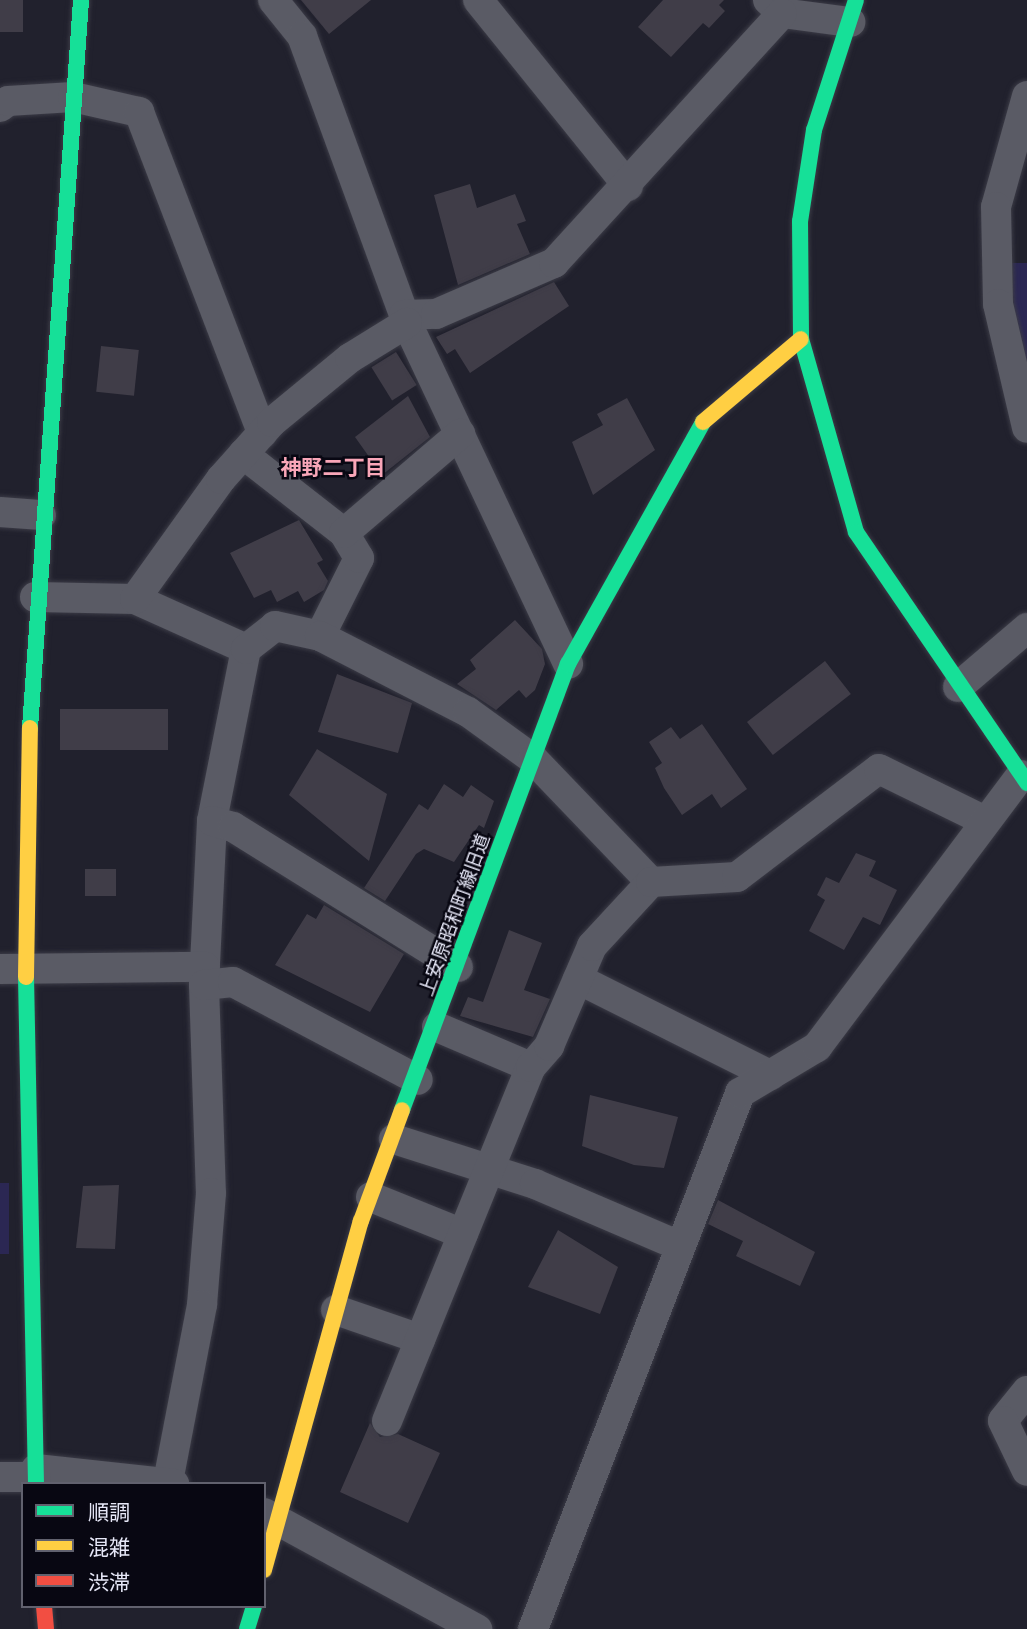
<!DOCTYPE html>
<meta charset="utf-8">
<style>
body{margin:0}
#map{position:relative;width:1027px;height:1629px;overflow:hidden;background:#21212d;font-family:Raleway,"Noto Sans JP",sans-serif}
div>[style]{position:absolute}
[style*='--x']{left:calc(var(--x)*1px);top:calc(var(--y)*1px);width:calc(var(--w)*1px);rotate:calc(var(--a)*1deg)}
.green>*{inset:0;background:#2b2753;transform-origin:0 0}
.building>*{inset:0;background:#403d48;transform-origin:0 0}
.roads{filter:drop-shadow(0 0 2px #3b3b46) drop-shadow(0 0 2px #3b3b46)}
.street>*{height:30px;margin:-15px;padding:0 15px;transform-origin:15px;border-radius:15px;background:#5a5b65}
.fast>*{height:16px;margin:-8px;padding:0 8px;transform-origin:8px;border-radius:8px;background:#16e098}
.slow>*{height:16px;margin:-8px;padding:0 8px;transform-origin:8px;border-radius:8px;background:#ffcf43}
.jam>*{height:16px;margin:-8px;padding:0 8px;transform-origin:8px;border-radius:8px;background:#f24e42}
span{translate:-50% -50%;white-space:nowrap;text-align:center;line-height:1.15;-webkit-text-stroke:5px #080712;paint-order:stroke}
.street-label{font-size:19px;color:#e6e7f7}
.neighbourhood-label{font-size:21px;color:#f9a6b8;font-weight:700}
.legend{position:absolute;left:21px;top:1482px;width:245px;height:126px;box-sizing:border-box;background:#080712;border:2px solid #61616e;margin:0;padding:9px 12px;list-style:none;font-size:21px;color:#e6e7f7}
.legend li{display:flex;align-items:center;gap:14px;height:35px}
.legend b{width:35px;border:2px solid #61616e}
</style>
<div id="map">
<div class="green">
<div style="clip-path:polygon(1012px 263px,1027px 263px,1027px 379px,1014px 325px)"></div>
<div style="left:0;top:1183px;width:9px;height:71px"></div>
</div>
<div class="building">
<div style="left:0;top:0;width:23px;height:32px"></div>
<div style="clip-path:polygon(301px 0,371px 0,329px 34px)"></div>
<div style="clip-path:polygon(663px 0,724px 0,719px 5px,725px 11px,709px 28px,703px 23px,671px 57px,638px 27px)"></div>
<div style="clip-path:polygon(470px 184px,477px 208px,515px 194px,526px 221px,517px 224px,530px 254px,458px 285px,434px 195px)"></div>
<div style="clip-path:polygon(554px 282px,569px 306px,470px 373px,455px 349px,447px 354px,436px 337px)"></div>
<div style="left:101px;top:346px;width:38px;height:46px;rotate:6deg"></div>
<div style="left:396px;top:352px;width:39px;height:29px;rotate:58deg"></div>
<div style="clip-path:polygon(408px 396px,430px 437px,382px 475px,355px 437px)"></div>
<div style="clip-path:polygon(627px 398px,655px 450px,593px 495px,572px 442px,603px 425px,597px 414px)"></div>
<div style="clip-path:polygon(299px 520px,323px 560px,317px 563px,328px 581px,324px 590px,304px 602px,298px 591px,277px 602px,271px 590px,254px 598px,230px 553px)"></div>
<div style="clip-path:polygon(515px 620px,542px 649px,545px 664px,535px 690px,526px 698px,519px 690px,496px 710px,457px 684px,476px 669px,470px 660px)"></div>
<div style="left:825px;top:661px;width:42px;height:99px;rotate:52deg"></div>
<div style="clip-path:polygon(337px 674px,412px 703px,398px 753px,318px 732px)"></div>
<div style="left:60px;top:709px;width:108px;height:41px"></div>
<div style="clip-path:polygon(702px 724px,747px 789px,721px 808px,712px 794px,682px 815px,664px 788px,655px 768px,662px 763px,649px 742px,671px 727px,680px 739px)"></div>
<div style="clip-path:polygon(317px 749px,387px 794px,369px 861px,289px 795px)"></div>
<div style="clip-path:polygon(444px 784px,463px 797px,471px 785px,494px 801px,484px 828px,479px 825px,454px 862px,424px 849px,416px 854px,385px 901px,364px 888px,419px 804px,428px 810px)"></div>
<div style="clip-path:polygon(856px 853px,876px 861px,869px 876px,897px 890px,880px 925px,863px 917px,844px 950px,809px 931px,825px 900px,817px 895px,826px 877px,839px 883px)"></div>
<div style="left:85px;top:869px;width:31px;height:27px"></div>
<div style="clip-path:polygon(324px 905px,404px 954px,370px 1012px,275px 965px,307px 914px,316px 919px)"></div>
<div style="clip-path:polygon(509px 930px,542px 943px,524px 990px,550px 999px,533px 1037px,460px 1016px,468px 997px,483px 1002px)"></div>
<div style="clip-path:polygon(590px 1095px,678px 1117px,664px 1168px,634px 1165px,582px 1146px)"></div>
<div style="clip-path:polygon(119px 1185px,115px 1249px,76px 1248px,83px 1186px)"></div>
<div style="clip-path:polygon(718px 1200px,815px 1252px,800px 1286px,736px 1256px,743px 1241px,708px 1224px)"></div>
<div style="clip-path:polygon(558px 1230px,618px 1267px,600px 1314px,528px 1287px)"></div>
<div style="clip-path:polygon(370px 1423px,380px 1437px,398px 1434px,440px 1453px,408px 1523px,340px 1492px)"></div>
</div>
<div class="roads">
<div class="street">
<div style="--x:273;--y:0;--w:46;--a:51.1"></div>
<div style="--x:302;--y:36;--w:306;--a:69.9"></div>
<div style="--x:407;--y:323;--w:377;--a:64.7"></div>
<div style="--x:478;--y:0;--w:239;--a:51.1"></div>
<div style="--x:768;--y:0;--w:19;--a:43"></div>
<div style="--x:782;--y:13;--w:69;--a:7.5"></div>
<div style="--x:1027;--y:96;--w:115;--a:105.6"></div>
<div style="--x:996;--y:207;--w:97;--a:88.8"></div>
<div style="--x:998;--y:304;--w:127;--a:76.8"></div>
<div style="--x:0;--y:107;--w:10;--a:-37"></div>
<div style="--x:8;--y:101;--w:65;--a:-3.5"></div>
<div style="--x:73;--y:97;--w:68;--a:12.8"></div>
<div style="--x:139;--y:112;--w:344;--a:69"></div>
<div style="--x:404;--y:315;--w:32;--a:-2"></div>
<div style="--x:436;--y:314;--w:129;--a:-23.4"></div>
<div style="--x:554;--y:263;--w:338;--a:-47.6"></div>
<div style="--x:243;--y:454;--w:128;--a:38"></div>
<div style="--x:0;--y:512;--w:41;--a:4.2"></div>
<div style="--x:35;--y:597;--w:100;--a:1.1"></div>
<div style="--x:135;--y:599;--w:122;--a:24.2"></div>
<div style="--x:246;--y:649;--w:175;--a:101.2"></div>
<div style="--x:212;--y:821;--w:164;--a:92.8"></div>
<div style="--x:204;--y:985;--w:208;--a:88.1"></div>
<div style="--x:211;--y:1193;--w:112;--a:94.6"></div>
<div style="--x:202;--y:1305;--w:180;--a:100.9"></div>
<div style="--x:135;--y:599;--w:148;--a:-54.4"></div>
<div style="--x:221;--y:479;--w:76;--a:-48.2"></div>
<div style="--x:272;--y:422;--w:101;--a:-39.4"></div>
<div style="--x:350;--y:358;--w:67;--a:-31.6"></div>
<div style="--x:320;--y:636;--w:87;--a:-63.4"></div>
<div style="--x:359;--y:558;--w:29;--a:-121"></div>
<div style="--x:344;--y:533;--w:153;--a:-40.5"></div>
<div style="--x:246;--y:649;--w:37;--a:-38"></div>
<div style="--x:275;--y:626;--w:46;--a:12.5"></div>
<div style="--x:320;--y:636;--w:166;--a:27.2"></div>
<div style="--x:468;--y:712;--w:80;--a:35.9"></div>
<div style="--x:533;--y:759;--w:170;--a:46.2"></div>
<div style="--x:958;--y:687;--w:91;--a:-40.5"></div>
<div style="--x:212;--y:821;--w:22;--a:16"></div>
<div style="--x:233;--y:827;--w:265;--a:31.9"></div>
<div style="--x:0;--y:969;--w:205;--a:-0.6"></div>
<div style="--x:578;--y:979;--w:215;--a:26.6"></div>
<div style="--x:204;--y:985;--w:29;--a:-6"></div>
<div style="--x:233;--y:982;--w:209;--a:27.9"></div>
<div style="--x:437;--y:1027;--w:102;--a:23.1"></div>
<div style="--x:394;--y:1139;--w:148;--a:17.7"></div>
<div style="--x:535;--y:1184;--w:155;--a:23.2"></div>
<div style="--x:371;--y:1197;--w:99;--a:21.9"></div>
<div style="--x:336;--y:1310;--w:89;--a:19"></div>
<div style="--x:1027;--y:1391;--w:38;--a:129"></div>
<div style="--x:1003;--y:1421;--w:55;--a:64.4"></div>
<div style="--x:387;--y:1421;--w:382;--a:-67.9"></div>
<div style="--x:531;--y:1067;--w:28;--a:-49"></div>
<div style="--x:549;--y:1046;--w:109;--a:-66.7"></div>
<div style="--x:592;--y:946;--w:87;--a:-47.3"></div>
<div style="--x:651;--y:882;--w:86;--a:-3.3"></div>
<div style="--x:737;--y:877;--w:178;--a:-37.3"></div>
<div style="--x:879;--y:769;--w:116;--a:26.1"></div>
<div style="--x:36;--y:1469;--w:139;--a:6.2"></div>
<div style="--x:0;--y:1477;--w:36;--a:0"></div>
<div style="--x:264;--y:1513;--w:243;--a:28.6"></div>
<div style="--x:533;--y:1629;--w:575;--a:-68.88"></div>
<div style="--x:740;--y:1093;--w:90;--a:-30.9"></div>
<div style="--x:817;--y:1047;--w:340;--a:-53.1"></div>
</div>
<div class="fast">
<div style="--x:856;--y:0;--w:137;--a:107.9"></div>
<div style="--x:814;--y:130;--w:92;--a:98.7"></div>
<div style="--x:800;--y:221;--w:118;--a:89.5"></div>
<div style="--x:801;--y:339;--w:201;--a:74.1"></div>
<div style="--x:856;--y:532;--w:304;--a:55.7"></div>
<div style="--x:30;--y:728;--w:730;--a:-85.99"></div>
<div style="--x:26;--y:977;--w:507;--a:88.87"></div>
<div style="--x:402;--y:1110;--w:476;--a:-69.6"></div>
<div style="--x:568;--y:664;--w:277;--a:-60.8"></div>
<div style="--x:247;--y:1629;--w:24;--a:-73"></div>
</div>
<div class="slow">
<div style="--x:703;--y:422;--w:128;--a:-40.3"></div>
<div style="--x:26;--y:977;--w:249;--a:-89.1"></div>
<div style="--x:264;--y:1570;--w:362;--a:-74.5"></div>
<div style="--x:361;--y:1221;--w:118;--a:-69.7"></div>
</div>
<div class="jam">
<div style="--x:44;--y:1606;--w:23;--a:85"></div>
</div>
</div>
<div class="street-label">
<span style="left:455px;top:915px;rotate:-70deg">上安原昭和町線旧道</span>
</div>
<div class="neighbourhood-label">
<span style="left:333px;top:468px">神野二丁目</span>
</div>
<ul class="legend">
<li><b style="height:9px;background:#16e098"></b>順調</li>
<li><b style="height:9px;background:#ffcf43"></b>混雑</li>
<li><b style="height:9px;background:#f24e42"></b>渋滞</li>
</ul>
</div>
